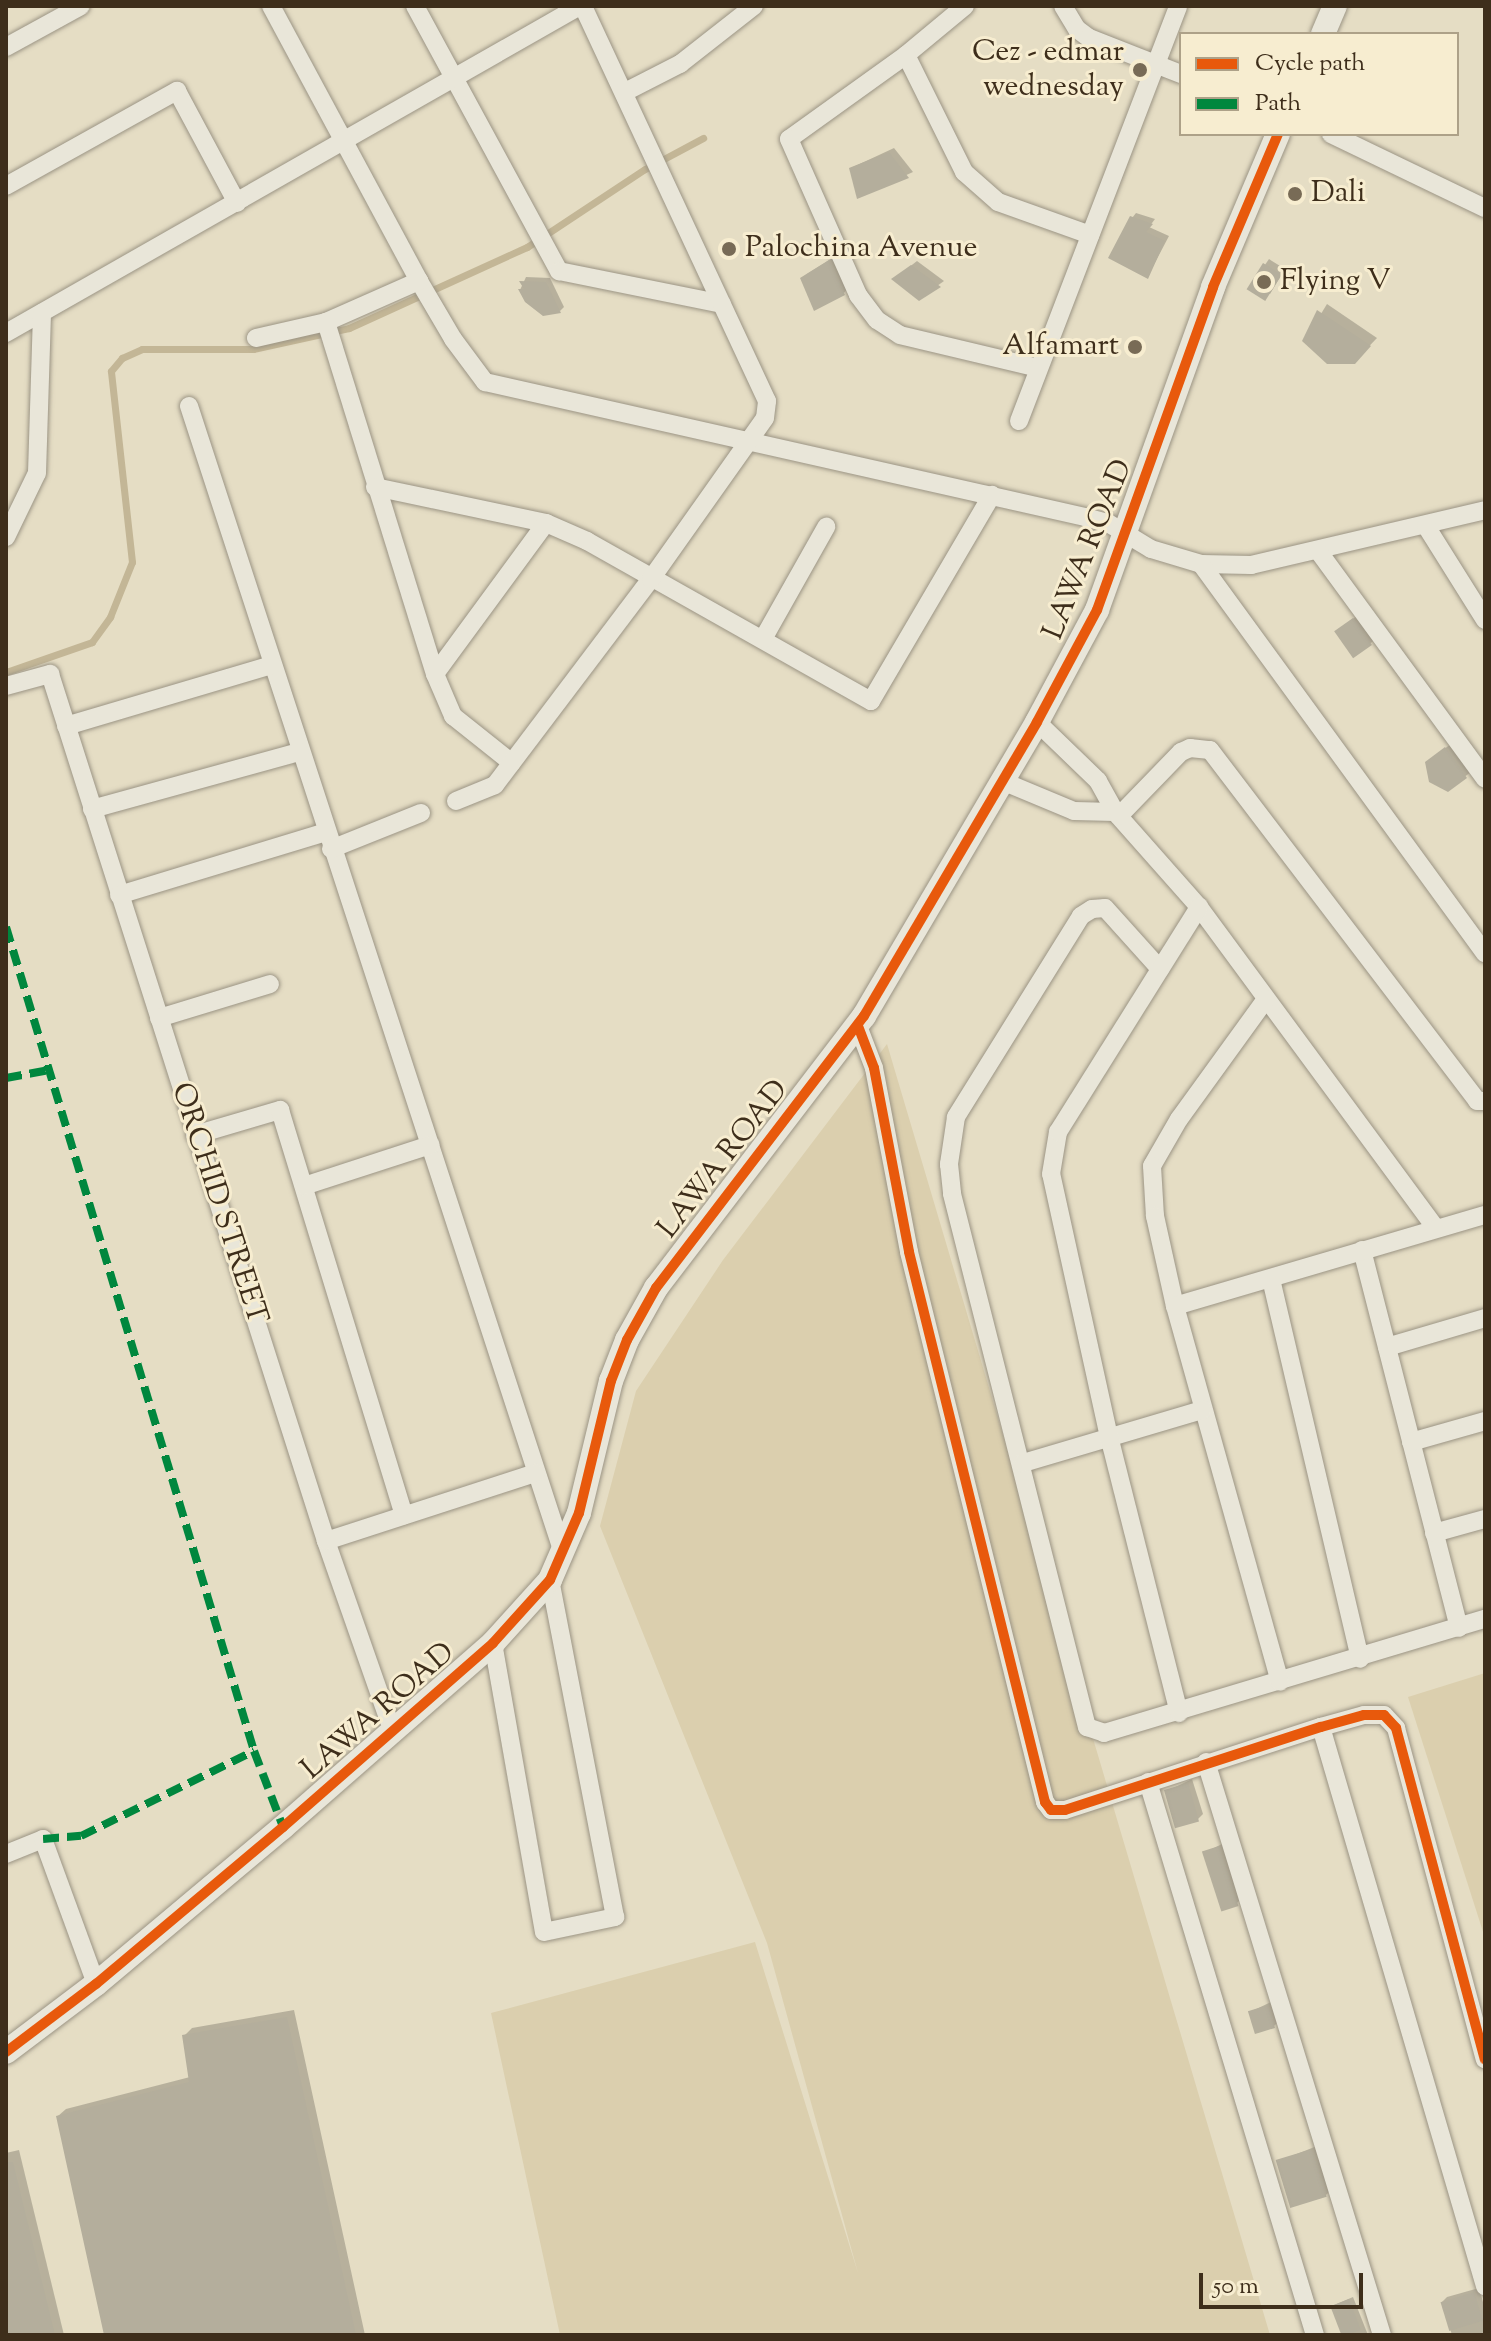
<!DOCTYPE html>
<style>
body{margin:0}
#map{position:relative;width:1491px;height:2341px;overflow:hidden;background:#e5ddc4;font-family:"Sorts Mill Goudy",serif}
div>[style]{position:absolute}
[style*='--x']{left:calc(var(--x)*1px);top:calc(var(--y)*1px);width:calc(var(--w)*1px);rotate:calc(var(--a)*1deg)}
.green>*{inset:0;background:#dbcfae}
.shadow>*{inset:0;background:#0003;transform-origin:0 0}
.stream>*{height:7px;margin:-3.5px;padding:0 3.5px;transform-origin:3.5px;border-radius:3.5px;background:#c3b696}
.building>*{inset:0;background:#b4ae9c;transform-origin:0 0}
.roads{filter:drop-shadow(0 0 2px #9b9484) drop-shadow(0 0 2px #9b9484)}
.street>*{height:18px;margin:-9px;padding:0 9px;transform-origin:9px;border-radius:9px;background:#e9e6d9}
.secondary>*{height:24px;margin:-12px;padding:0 12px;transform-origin:12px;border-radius:12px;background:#e9e6d9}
.quiet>*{height:8px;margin-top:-4px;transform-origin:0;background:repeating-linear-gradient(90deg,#00873e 0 16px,transparent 0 24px)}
.cycleway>*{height:10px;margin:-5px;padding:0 5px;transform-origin:5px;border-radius:5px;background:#e8590c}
.dots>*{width:22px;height:22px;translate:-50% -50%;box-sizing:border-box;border:4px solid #f7edd0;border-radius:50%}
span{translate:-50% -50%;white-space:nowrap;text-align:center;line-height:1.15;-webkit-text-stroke:6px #f7edd0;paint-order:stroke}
.poi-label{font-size:30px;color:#3e2e1b}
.right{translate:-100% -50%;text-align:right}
.left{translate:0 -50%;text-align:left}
.street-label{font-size:30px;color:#3e2e1b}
.frame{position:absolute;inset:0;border:8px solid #3e2e1b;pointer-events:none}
.legend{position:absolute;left:1179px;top:32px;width:280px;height:104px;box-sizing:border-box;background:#f7edd0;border:2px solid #ada188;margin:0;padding:10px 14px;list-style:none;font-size:24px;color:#3e2e1b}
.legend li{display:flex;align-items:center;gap:16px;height:40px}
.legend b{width:40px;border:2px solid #ada188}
.scale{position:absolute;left:1199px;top:2273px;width:164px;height:36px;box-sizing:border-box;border:4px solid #3e2e1b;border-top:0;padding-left:10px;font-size:24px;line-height:28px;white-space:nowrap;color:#3e2e1b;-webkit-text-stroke:6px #f7edd0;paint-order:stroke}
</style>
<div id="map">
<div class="green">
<div style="clip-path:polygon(887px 1044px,1270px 2335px,560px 2335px,491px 2013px,755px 1942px,858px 2273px,767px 1943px,600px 1526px,636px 1391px,723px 1260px)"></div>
<div style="clip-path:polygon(1485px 1673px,1485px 1938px,1408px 1697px)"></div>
</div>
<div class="shadow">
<div style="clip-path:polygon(894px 148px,913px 172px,858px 197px,851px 168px)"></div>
<div style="clip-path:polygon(1136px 213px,1155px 219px,1149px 227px,1169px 236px,1148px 276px,1132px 218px)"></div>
<div style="clip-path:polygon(834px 257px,848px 288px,844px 293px,807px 274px)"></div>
<div style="clip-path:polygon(1269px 259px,1285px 269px,1270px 294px,1249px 288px)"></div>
<div style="clip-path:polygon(917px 261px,944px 281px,919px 299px,899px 275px)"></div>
<div style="clip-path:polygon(526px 277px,550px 278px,564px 307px,560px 311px,520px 290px)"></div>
<div style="clip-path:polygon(1327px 304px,1377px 338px,1354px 362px,1305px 340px)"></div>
<div style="left:1358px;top:615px;width:30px;height:27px;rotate:53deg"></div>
<div style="clip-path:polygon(1451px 744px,1471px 772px,1448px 789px,1433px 757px)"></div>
<div style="clip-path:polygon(1192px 1779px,1203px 1814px,1198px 1819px,1167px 1791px)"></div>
<div style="clip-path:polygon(1224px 1843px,1241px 1899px,1236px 1904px,1204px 1853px)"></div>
<div style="clip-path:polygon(1273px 2001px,1279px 2021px,1274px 2026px,1250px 2012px)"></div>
<div style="clip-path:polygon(294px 2010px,365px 2335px,106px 2335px,58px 2116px,66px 2109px,190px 2077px,184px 2036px,192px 2028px)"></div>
<div style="clip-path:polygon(1317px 2146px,1331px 2190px,1326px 2195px,1279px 2161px)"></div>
<div style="clip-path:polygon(19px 2150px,64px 2335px,6px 2335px,6px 2153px)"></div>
<div style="clip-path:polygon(1479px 2288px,1485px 2309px,1485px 2335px,1452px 2335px,1442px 2302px,1447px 2297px)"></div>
<div style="clip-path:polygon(1353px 2297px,1368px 2335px,1343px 2335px,1332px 2306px)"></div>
</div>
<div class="stream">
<div style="--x:6;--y:672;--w:91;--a:-19.2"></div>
<div style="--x:92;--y:642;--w:31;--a:-54"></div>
<div style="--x:110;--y:617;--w:59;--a:-68.2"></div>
<div style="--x:132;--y:562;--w:192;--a:-96.3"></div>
<div style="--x:111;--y:371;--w:17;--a:-50"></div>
<div style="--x:122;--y:358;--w:22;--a:-24"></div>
<div style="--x:142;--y:349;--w:111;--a:0"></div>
<div style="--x:253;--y:349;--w:98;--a:-12.3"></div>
<div style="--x:349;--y:328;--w:196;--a:-24.5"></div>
<div style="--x:527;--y:247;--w:141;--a:-33.5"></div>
<div style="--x:645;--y:169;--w:66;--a:-28.1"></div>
</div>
<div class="building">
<div style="clip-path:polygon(889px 152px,909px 178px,857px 199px,849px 168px)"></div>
<div style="clip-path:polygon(1130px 216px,1153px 224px,1146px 232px,1165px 241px,1148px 279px,1108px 258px)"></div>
<div style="clip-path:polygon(829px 260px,845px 295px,814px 311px,800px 278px)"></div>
<div style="left:1263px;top:263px;width:22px;height:31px;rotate:32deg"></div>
<div style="clip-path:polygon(911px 265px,941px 287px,919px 301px,891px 279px)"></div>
<div style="clip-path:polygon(519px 281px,546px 282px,561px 313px,543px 316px,525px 302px,518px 289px,524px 289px)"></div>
<div style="clip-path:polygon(1317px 310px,1371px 346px,1355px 364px,1327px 364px,1302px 341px)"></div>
<div style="left:1353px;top:618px;width:33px;height:23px;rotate:55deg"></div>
<div style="clip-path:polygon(1445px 747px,1467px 778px,1448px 792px,1429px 782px,1425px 762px)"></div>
<div style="left:1188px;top:1783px;width:40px;height:25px;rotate:74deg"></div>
<div style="left:1219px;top:1846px;width:63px;height:18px;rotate:72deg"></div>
<div style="left:1268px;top:2005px;width:24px;height:21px;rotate:73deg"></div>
<div style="clip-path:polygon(287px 2017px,356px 2335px,104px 2335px,56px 2116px,189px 2082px,182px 2035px)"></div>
<div style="left:1312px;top:2149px;width:50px;height:38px;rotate:73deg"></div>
<div style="clip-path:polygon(6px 2162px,13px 2162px,55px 2335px,6px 2335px)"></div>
<div style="left:1474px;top:2292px;width:30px;height:35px;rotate:73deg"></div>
<div style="left:1349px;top:2299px;width:33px;height:20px;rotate:69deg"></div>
</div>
<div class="roads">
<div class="street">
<div style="--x:271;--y:6;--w:312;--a:61.7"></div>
<div style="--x:419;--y:281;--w:67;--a:59.6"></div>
<div style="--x:453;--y:339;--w:54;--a:53.3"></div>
<div style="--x:485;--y:382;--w:615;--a:12.68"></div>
<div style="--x:1085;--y:517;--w:24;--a:15"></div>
<div style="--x:1108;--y:523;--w:50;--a:31.2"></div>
<div style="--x:1151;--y:549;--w:52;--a:16.7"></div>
<div style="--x:1201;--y:564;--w:50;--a:1.1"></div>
<div style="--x:1251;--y:565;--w:240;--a:-13.2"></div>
<div style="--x:415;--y:6;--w:302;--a:61.5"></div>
<div style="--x:559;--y:271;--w:166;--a:11.4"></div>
<div style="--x:965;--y:6;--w:77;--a:140.3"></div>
<div style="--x:906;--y:55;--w:144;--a:144.3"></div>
<div style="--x:789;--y:139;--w:171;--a:66.1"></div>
<div style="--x:858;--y:295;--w:31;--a:53"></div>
<div style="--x:877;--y:320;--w:27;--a:33"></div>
<div style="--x:900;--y:335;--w:142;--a:13.4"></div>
<div style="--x:1063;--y:6;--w:27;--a:59"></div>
<div style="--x:1077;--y:29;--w:15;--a:37"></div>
<div style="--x:1089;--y:38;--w:99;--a:21.4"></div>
<div style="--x:6;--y:47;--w:85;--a:-28.7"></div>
<div style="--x:906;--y:55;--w:131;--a:63.6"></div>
<div style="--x:964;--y:172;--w:45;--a:41.4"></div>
<div style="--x:998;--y:202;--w:98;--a:19.7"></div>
<div style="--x:625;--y:92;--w:62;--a:-27"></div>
<div style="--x:680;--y:64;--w:94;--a:-38.1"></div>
<div style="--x:1331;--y:134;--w:171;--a:25.7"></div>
<div style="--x:6;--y:186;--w:196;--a:-29.1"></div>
<div style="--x:177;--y:91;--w:127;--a:61.8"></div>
<div style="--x:326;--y:322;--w:368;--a:72.8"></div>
<div style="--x:435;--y:674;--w:46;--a:66.8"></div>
<div style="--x:453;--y:716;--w:75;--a:38.5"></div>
<div style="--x:6;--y:333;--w:661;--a:-29.67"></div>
<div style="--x:256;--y:338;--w:72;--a:-12.9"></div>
<div style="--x:326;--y:322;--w:102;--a:-23.8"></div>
<div style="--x:189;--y:406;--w:1206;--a:71.94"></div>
<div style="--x:1019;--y:421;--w:444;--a:-69"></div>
<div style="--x:375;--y:487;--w:175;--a:11.9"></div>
<div style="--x:546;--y:523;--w:45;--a:23.7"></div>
<div style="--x:587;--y:541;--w:326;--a:29.4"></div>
<div style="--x:871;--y:701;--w:239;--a:-59.6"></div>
<div style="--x:1426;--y:526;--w:111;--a:57.9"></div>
<div style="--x:6;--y:537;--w:71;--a:-64.2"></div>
<div style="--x:37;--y:473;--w:160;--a:-88.2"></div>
<div style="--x:1319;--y:552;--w:281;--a:53.8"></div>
<div style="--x:1201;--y:564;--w:482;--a:53.9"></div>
<div style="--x:763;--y:639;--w:129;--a:-60.6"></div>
<div style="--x:435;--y:674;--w:187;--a:-53.7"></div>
<div style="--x:6;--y:686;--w:46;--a:-15.3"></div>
<div style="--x:50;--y:674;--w:910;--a:72.34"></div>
<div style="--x:326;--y:1541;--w:202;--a:70.7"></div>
<div style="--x:1037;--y:722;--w:85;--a:44"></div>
<div style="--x:1098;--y:781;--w:35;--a:61"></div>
<div style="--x:1115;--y:812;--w:127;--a:48.5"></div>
<div style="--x:1199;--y:907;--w:398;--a:53.6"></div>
<div style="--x:66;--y:726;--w:215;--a:-16.5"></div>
<div style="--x:1002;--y:781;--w:78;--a:22.6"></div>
<div style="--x:1074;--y:811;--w:41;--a:1.4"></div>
<div style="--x:456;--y:801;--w:42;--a:-22.3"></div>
<div style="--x:495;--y:785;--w:258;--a:-52.9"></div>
<div style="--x:651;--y:579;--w:197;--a:-54.7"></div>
<div style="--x:765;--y:418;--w:17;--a:-83"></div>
<div style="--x:767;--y:401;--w:436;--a:-115"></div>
<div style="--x:92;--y:809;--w:215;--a:-15.4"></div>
<div style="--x:1119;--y:816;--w:89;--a:-45.9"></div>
<div style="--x:1181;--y:752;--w:10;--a:-24"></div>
<div style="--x:1190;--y:748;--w:20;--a:6"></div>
<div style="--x:1210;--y:750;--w:441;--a:52.7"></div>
<div style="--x:1477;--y:1101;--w:8;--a:0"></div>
<div style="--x:331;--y:849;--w:97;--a:-21.8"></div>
<div style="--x:119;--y:895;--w:216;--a:-16.9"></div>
<div style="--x:1160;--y:969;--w:82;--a:-132"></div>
<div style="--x:1105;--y:908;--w:13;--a:176"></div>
<div style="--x:1092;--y:909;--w:13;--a:148"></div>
<div style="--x:1081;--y:916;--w:237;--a:121.9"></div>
<div style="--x:956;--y:1117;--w:48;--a:98.5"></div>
<div style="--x:949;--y:1164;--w:30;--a:84"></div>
<div style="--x:952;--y:1194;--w:550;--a:75.79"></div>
<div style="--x:1087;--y:1727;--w:18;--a:19"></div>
<div style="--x:1104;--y:1733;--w:398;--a:-16.7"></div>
<div style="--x:1266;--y:999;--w:148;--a:125.9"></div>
<div style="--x:1179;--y:1119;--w:54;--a:119.9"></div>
<div style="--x:1152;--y:1166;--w:50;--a:86.6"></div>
<div style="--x:1155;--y:1216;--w:92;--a:77.5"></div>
<div style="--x:1175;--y:1306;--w:390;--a:74.4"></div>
<div style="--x:159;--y:1018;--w:116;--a:-17"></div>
<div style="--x:858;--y:1026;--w:45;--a:69.1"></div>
<div style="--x:874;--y:1068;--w:187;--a:79.2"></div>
<div style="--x:909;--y:1252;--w:567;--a:76.11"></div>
<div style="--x:1045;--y:1802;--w:10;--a:53"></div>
<div style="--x:1051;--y:1810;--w:14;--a:0"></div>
<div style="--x:1065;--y:1810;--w:269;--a:-18"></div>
<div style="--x:1321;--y:1727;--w:45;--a:-15.6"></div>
<div style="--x:1364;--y:1715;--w:20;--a:0"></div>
<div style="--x:1384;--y:1715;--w:18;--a:47"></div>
<div style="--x:1396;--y:1728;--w:343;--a:75"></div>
<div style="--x:195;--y:1135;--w:89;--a:-16.4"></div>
<div style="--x:280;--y:1110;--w:424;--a:73"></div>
<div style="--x:304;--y:1186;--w:133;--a:-18"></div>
<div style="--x:1362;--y:1250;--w:390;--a:75.6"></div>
<div style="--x:1271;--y:1279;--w:390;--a:76.8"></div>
<div style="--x:1175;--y:1306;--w:323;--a:-16.4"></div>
<div style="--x:1387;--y:1347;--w:102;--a:-16.5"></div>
<div style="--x:1411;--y:1442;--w:77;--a:-15.8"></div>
<div style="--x:1023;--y:1463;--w:187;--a:-16.5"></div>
<div style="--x:1434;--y:1533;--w:53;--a:-15.4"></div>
<div style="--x:326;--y:1541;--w:220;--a:-18"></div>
<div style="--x:493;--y:1643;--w:293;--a:80"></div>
<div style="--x:544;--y:1932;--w:73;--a:-11.9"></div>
<div style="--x:615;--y:1917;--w:343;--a:-100.9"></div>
<div style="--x:1179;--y:1713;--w:285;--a:-104.2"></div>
<div style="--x:1109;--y:1437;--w:269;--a:-102.4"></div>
<div style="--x:1051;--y:1174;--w:43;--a:-80.5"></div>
<div style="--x:1058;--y:1132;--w:266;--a:-57.9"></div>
<div style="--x:1321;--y:1727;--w:583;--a:73.65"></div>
<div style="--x:1206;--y:1762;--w:599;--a:72.93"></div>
<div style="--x:1148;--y:1782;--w:578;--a:73.2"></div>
<div style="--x:6;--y:1854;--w:40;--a:-22"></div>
<div style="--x:43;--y:1839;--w:154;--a:69.9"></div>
</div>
<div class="secondary">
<div style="--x:1323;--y:34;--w:30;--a:-67"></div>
<div style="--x:6;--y:2052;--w:113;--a:-37.1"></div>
<div style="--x:96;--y:1984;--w:244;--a:-40"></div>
<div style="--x:283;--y:1827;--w:279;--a:-41.2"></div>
<div style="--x:493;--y:1643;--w:85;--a:-47.9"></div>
<div style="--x:550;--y:1580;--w:73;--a:-66.6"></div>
<div style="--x:579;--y:1513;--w:136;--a:-76.4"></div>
<div style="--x:611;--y:1381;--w:44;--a:-68.7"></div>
<div style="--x:627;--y:1340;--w:60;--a:-60.9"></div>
<div style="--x:656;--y:1288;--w:342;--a:-52.6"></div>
<div style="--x:864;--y:1016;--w:341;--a:-59.5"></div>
<div style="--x:1037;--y:722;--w:127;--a:-61.8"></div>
<div style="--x:1097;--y:610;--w:343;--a:-70.2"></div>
<div style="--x:1213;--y:287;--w:166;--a:-67"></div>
</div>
</div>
<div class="quiet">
<div style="--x:6;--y:927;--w:861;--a:73.25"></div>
<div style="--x:254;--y:1751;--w:81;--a:69.1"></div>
<div style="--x:6;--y:1078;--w:44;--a:-10.5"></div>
<div style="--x:43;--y:1839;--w:38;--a:-5"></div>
<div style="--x:81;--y:1836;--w:193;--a:-26.2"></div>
</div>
<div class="cycleway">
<div style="--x:858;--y:1026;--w:45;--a:69.1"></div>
<div style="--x:874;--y:1068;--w:187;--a:79.2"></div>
<div style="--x:909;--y:1252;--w:567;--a:76.11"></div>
<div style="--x:1045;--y:1802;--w:10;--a:53"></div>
<div style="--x:1051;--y:1810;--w:14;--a:0"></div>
<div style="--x:1065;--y:1810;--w:269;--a:-18"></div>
<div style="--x:1321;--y:1727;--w:45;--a:-15.6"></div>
<div style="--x:1364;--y:1715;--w:20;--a:0"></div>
<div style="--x:1384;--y:1715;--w:18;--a:47"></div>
<div style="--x:1396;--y:1728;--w:343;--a:75"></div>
<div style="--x:6;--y:2052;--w:113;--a:-37.1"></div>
<div style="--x:96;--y:1984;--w:244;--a:-40"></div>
<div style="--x:283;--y:1827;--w:279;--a:-41.2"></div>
<div style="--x:493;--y:1643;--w:85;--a:-47.9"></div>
<div style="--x:550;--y:1580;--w:73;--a:-66.6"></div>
<div style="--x:579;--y:1513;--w:136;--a:-76.4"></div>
<div style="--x:611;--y:1381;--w:44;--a:-68.7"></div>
<div style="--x:627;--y:1340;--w:60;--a:-60.9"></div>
<div style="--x:656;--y:1288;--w:342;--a:-52.6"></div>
<div style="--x:864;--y:1016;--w:341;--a:-59.5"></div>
<div style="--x:1037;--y:722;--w:127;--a:-61.8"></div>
<div style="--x:1097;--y:610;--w:343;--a:-70.2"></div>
<div style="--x:1213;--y:287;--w:166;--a:-67"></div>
</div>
<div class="dots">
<div style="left:1140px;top:70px;background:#786b56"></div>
<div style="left:1295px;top:194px;background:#786b56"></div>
<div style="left:729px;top:249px;background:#786b56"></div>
<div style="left:1264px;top:282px;background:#786b56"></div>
<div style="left:1135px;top:347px;background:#786b56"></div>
</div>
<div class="poi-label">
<span class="right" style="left:1124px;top:70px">Cez - edmar<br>wednesday</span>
<span class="left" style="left:1311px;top:194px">Dali</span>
<span class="left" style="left:745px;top:249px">Palochina Avenue</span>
<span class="left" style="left:1280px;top:282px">Flying V</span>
<span class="right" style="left:1119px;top:347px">Alfamart</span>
</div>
<div class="street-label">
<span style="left:1089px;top:550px;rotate:-68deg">LAWA ROAD</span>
<span style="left:724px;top:1160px;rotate:-52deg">LAWA ROAD</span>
<span style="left:218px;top:1204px;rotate:72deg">ORCHID STREET</span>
<span style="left:379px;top:1712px;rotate:-41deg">LAWA ROAD</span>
</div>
<div class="frame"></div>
<ul class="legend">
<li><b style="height:10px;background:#e8590c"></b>Cycle path</li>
<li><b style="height:10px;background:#00873e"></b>Path</li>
</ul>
<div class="scale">50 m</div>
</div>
